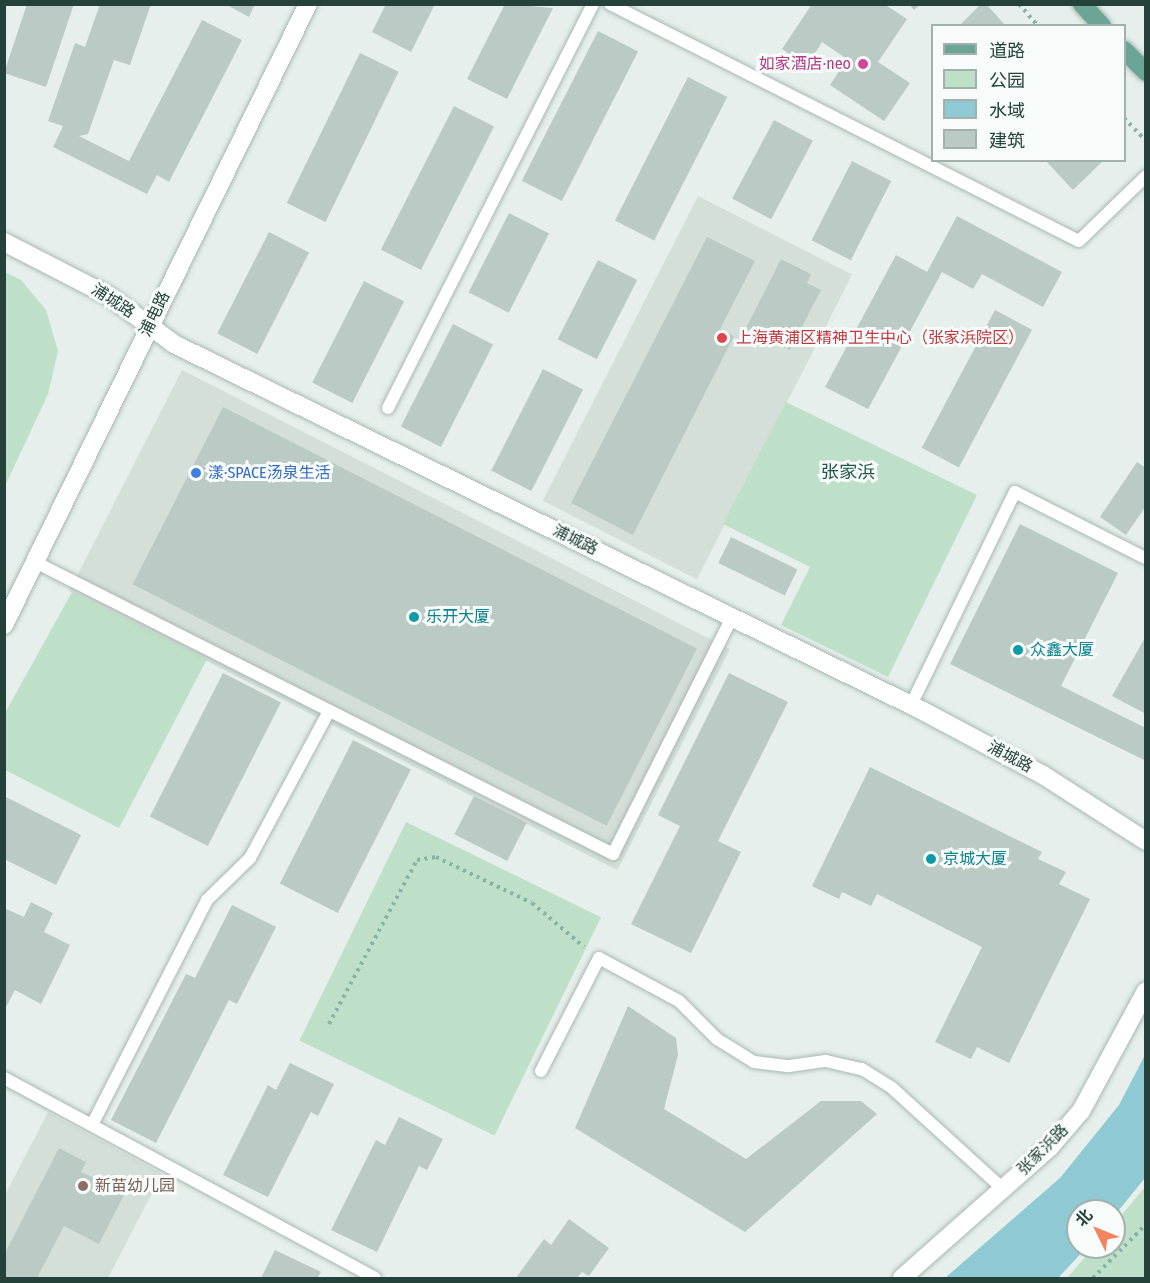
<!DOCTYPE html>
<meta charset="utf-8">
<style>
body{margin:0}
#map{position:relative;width:1150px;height:1283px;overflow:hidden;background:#e6efeb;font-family:"Fira Sans Condensed","Noto Sans SC",sans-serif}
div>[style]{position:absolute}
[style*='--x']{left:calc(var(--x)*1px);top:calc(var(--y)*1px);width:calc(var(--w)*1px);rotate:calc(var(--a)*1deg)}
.built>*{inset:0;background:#d4dfda;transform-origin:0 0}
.green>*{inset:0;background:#bfe0c8;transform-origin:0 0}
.water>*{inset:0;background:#8ec9d4}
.building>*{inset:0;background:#bbcac4;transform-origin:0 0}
.path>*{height:4px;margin-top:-2px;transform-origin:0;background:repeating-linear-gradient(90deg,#86b3a5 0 3px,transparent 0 7.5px)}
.roads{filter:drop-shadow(0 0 2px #a8b8b2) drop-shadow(0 0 2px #a8b8b2)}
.lane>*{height:12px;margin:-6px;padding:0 6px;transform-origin:6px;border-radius:6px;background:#fff}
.street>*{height:18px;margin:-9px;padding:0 9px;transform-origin:9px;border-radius:9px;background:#fff}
.secondary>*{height:18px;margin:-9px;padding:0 9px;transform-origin:9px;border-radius:9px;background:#fff}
.primary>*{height:18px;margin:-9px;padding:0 9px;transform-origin:9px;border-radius:9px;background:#6aa596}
.dots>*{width:16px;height:16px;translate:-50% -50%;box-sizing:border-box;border:3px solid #f7fbf9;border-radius:50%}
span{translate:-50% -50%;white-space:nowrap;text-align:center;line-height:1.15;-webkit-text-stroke:6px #f7fbf9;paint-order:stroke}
.hotel-label{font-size:16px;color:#b23c85}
.right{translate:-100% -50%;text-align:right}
.street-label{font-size:16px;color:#24423a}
.health-label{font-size:16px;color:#be3a42}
.left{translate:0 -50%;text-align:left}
.shop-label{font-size:16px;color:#366cbe}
.culture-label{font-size:16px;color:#0d838f}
.education-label{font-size:16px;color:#785e54}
.neighbourhood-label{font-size:18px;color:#1f5548}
.frame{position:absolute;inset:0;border:6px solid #24423a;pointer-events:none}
.legend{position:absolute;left:931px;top:24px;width:195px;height:138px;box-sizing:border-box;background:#f7fbf9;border:2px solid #a3b1ad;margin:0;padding:8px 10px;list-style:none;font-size:18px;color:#24423a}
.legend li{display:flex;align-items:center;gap:12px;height:30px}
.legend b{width:30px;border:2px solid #a3b1ad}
.north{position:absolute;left:1066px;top:1199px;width:60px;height:60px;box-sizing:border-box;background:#f7fbf9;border:2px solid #a3b1ad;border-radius:50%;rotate:313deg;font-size:16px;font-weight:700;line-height:24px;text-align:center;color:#24423a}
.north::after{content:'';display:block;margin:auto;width:21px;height:27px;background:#f4845f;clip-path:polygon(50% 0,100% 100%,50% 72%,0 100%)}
</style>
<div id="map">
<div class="built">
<div style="left:698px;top:196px;width:173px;height:342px;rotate:27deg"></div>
<div style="left:182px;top:370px;width:615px;height:248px;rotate:27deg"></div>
<div style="clip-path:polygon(48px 1112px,162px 1174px,108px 1278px,5px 1278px,4px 1197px)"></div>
</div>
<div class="green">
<div style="clip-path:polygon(5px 272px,21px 280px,46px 310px,58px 351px,48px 394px,5px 486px)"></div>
<div style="clip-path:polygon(786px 402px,977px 495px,888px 677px,781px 625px,810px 567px,723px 524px)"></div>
<div style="clip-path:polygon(72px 592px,207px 659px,119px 828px,5px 770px,5px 713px)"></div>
<div style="left:406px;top:822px;width:217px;height:243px;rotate:26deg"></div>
<div style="clip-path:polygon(1145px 1187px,1145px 1278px,1067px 1278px,1094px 1247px,1114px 1247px,1114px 1224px)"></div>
</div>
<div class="water">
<div style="clip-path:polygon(1145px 1055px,1145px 1178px,1114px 1216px,1114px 1211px,1078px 1211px,1078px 1247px,1087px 1247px,1058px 1278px,945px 1278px,1060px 1178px,1119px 1105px)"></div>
</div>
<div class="building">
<div style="clip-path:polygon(27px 4px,74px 4px,46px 87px,4px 73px)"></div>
<div style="clip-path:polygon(100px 4px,151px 4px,130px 65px,114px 60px,88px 134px,79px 136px,129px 161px,202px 20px,242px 40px,169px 182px,157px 175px,147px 194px,53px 147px,63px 126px,48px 121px,75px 43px,85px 47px)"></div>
<div style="clip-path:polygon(225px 4px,255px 4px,249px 17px)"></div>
<div style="clip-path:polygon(386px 4px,435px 4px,411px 52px,372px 32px)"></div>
<div style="clip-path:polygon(505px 4px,553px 8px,507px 99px,467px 79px)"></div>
<div style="clip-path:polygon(812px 4px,884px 4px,907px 19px,878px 62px,910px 83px,884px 121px,830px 85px,847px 59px,822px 42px,807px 66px,782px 49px)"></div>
<div style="clip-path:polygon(909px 4px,921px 4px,914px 10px)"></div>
<div style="clip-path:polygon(981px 4px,986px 4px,1006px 26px,959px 26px)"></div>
<div style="left:598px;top:31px;width:45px;height:168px;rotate:27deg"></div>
<div style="left:360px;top:53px;width:43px;height:167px;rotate:26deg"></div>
<div style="left:688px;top:77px;width:44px;height:161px;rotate:27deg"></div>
<div style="left:454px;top:106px;width:45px;height:161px;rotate:27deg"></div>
<div style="left:774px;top:120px;width:44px;height:89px;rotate:28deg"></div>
<div style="clip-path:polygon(1045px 160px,1104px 160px,1073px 190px)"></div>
<div style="left:852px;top:161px;width:44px;height:89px;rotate:27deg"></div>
<div style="left:509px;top:213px;width:45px;height:89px;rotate:27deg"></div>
<div style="clip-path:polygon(957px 216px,1062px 272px,1043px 307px,982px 274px,973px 289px,942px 272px,868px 409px,825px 387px,896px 255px,927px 272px)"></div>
<div style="left:269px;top:232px;width:45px;height:114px;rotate:27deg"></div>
<div style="clip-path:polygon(707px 237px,755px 261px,720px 329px,734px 336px,633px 535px,571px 503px)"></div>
<div style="clip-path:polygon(781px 259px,811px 274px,807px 283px,821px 290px,790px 350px,746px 328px)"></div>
<div style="left:598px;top:260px;width:44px;height:89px;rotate:27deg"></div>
<div style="left:364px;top:281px;width:45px;height:114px;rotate:27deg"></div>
<div style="left:995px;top:310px;width:42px;height:156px;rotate:28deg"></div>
<div style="left:453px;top:324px;width:45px;height:115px;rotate:27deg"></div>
<div style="left:543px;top:369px;width:45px;height:114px;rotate:27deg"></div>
<div style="left:223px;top:407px;width:532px;height:199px;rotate:27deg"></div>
<div style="clip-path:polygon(1137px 462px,1146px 468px,1146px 506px,1126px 535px,1100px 517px)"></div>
<div style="clip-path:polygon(1020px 524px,1118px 573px,1061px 686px,1146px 728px,1146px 761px,950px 664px)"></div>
<div style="left:731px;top:537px;width:74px;height:29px;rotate:26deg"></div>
<div style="clip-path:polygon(1146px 636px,1146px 714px,1112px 696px)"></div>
<div style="left:223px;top:673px;width:65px;height:161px;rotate:27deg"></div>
<div style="clip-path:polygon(729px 673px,788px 702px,718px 841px,741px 852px,691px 953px,631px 924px,680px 826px,658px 815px)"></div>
<div style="left:353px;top:740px;width:65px;height:161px;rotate:27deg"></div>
<div style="clip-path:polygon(870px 767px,1042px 852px,1038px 859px,1066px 872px,1059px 884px,1090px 899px,1009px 1063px,977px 1047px,971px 1059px,935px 1042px,982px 947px,877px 894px,871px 906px,842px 892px,839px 899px,812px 886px)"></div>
<div style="clip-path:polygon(4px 796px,81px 835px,56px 885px,4px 859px)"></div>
<div style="left:474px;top:796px;width:59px;height:43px;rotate:27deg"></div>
<div style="clip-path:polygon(31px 902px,53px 913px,44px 932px,70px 945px,41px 1004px,15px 990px,4px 1011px,4px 908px,24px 917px)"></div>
<div style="clip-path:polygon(232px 905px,276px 927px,237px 1004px,229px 1000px,156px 1143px,111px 1120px,186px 974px,195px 978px)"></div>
<div style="clip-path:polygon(628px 1006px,676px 1038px,678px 1055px,664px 1109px,746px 1159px,821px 1101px,861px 1101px,877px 1114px,745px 1232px,575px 1128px)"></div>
<div style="clip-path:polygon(290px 1063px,334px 1084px,318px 1116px,311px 1112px,268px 1197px,223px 1175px,268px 1085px,276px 1090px)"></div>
<div style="clip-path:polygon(399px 1117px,443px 1139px,427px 1170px,419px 1166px,377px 1252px,331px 1230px,376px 1140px,385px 1145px)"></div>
<div style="clip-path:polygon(59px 1148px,86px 1162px,81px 1172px,125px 1193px,99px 1244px,64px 1226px,37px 1278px,4px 1278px,4px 1255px)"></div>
<div style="clip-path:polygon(569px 1219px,609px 1248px,589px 1276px,582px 1272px,577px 1278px,516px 1278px,544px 1239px,551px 1245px)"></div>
<div style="clip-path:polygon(275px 1250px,321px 1272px,317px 1278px,261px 1278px)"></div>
</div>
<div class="path">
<div style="--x:1019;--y:4;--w:29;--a:49"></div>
<div style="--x:1124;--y:118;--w:32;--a:46"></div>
<div style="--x:329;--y:1024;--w:186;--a:-61.8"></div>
<div style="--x:417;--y:860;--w:19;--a:-9"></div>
<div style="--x:436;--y:857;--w:106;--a:25.6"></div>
<div style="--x:532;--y:903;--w:68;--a:40.2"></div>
<div style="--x:1093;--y:1278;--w:76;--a:-45.5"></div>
</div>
<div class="roads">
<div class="lane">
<div style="--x:610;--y:4;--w:525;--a:26.81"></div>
<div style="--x:1079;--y:241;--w:93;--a:-44.1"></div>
<div style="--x:388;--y:408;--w:453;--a:-63.1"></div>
<div style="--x:35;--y:562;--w:648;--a:26.8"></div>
<div style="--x:613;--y:854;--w:265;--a:-63.3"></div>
<div style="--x:911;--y:705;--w:237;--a:-64"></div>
<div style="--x:1015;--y:492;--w:146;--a:26.9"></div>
<div style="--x:541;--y:1071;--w:127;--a:-62.8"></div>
<div style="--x:599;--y:958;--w:91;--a:28.3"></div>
<div style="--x:679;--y:1001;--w:54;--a:45"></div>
<div style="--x:717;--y:1039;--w:44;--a:31.9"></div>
<div style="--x:754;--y:1062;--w:35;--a:7"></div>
<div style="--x:789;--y:1066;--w:37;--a:-8"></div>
<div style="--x:826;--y:1061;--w:37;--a:13"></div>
<div style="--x:862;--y:1069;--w:34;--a:32"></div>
<div style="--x:891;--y:1087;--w:151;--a:42.3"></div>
<div style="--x:4;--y:1078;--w:421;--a:28.3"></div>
<div style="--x:93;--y:1123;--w:250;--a:-62.9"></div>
<div style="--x:207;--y:900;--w:60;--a:-44.3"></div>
<div style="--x:250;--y:858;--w:167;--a:-61.7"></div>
</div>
<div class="street">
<div style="--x:4;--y:242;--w:118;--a:27.2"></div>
<div style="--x:109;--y:296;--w:81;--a:36.4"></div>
<div style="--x:174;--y:344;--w:834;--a:26.1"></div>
<div style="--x:923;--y:711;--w:136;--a:28.1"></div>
<div style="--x:1043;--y:775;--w:122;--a:32.7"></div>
<div style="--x:902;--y:1278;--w:198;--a:-41.5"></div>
<div style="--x:1050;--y:1147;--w:48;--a:-49.3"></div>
<div style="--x:1081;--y:1111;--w:136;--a:-61.6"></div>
</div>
<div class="secondary">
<div style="--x:4;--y:625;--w:691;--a:-63.92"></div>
</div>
<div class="primary">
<div style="--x:1082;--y:4;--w:30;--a:48"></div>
<div style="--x:1124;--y:50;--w:31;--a:45"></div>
</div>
</div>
<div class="dots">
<div style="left:863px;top:64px;background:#d1479c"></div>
<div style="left:722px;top:338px;background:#e0444e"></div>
<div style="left:196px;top:473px;background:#3f7fe0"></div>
<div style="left:414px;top:617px;background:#0f9aa8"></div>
<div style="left:1018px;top:650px;background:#0f9aa8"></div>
<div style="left:931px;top:859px;background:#0f9aa8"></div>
<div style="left:83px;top:1186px;background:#8d6e63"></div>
</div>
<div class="hotel-label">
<span class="right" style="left:851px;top:64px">如家酒店·neo</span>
</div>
<div class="street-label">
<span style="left:113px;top:301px;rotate:33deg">浦城路</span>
<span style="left:155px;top:314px;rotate:-64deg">浦电路</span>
<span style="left:575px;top:540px;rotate:26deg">浦城路</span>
<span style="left:1010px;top:757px;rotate:28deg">浦城路</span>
<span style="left:1043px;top:1150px;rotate:-45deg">张家浜路</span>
</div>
<div class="health-label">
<span class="left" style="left:736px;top:338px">上海黄浦区精神卫生中心（张家浜院区）</span>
</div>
<div class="shop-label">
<span class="left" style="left:208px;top:473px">漾·SPACE汤泉生活</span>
</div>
<div class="culture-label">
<span class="left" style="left:426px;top:617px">乐开大厦</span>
<span class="left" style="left:1030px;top:650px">众鑫大厦</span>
<span class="left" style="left:943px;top:859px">京城大厦</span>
</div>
<div class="education-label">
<span class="left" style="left:95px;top:1186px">新苗幼儿园</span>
</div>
<div class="neighbourhood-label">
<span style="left:848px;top:472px">张家浜</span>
</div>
<div class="frame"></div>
<ul class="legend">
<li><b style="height:8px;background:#6aa596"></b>道路</li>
<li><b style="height:16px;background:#bfe0c8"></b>公园</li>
<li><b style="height:16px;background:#8ec9d4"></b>水域</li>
<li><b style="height:16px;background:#bbcac4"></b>建筑</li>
</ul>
<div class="north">北</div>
</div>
